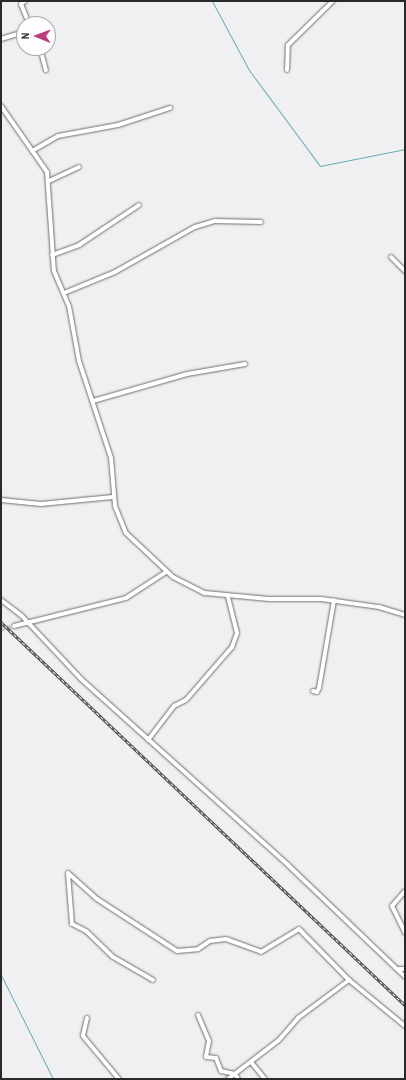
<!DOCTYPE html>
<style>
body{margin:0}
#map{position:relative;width:406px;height:1080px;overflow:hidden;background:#f0f0f2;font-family:"Archivo Narrow",sans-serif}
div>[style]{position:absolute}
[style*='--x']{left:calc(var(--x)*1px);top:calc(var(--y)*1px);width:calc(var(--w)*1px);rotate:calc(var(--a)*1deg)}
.stream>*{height:1px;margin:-0.5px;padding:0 0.5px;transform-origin:0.5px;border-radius:0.5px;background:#6aadb8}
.minor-tunnel>*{height:4px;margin-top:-2px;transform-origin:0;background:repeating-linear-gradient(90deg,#c8c8ca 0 4px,transparent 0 6px)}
.roads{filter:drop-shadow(0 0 1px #6d6e6f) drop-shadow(0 0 1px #6d6e6f)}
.minor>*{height:4px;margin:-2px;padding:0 2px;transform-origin:2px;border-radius:2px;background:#fff}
.rail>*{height:2.5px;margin-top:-1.25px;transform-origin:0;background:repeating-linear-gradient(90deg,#fdfdff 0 3px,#4a4a4c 0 6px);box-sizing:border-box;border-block:1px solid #4a4a4c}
span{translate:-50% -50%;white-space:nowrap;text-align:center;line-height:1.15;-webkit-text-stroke:4px #fdfdff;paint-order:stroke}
.frame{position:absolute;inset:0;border:2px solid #29292a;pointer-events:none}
.north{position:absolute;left:16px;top:16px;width:40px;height:40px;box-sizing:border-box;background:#fdfdff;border:1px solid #a8a8aa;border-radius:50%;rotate:271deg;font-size:11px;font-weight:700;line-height:16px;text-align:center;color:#29292a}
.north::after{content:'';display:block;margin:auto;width:14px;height:18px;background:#bf397d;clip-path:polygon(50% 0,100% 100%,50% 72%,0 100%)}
</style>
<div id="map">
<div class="stream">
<div style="--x:212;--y:1;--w:78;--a:61.8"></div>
<div style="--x:249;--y:70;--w:119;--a:53.5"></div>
<div style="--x:320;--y:166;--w:87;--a:-11.3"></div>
<div style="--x:1;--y:975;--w:116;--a:63.4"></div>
</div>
<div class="minor-tunnel">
<div style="--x:1;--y:630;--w:14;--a:-17"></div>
</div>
<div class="roads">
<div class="minor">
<div style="--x:25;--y:1;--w:5;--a:143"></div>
<div style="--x:21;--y:4;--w:22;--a:68"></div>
<div style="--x:1;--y:39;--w:24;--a:-17"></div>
<div style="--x:40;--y:48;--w:23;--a:75"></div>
<div style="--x:287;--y:70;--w:25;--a:-88"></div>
<div style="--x:288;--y:45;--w:63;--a:-44.4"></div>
<div style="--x:1;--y:106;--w:80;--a:55.1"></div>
<div style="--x:47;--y:172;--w:99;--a:86"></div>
<div style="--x:54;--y:271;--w:38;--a:67"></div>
<div style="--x:69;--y:306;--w:56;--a:79.7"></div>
<div style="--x:79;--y:361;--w:102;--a:71.7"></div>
<div style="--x:111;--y:458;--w:48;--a:85.2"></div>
<div style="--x:115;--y:506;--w:29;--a:68"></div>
<div style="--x:126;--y:533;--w:64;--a:43.1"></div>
<div style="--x:173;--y:577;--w:36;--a:27"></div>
<div style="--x:205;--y:593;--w:64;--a:5.4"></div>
<div style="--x:269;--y:599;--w:52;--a:0"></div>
<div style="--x:321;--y:599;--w:59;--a:7.9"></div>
<div style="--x:379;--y:607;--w:27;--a:17"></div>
<div style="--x:32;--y:151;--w:30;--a:-30"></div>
<div style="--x:58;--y:136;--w:61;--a:-10.4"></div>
<div style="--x:118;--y:125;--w:55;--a:-18.1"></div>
<div style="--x:49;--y:181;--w:33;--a:-25"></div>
<div style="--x:52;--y:255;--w:29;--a:-20"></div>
<div style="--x:79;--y:245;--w:72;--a:-33.7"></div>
<div style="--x:391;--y:257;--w:20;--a:45"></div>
<div style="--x:64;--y:293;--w:55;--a:-22.4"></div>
<div style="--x:115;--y:272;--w:92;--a:-29.4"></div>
<div style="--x:195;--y:227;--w:21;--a:-17"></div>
<div style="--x:215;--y:221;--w:46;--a:1.2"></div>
<div style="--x:93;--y:401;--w:98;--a:-16"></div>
<div style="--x:187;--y:374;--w:59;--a:-9.8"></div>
<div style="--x:1;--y:500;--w:40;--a:5.7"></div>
<div style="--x:41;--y:504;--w:72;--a:-5.6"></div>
<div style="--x:1;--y:600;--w:25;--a:37"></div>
<div style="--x:21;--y:615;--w:88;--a:46.8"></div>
<div style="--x:81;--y:679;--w:278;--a:41.9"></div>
<div style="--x:288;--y:865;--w:162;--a:43.7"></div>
<div style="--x:14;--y:626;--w:115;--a:-14"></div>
<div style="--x:126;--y:598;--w:48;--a:-33"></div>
<div style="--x:313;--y:691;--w:4;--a:14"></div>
<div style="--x:317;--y:692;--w:4;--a:-63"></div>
<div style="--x:319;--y:688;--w:89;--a:-80.3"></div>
<div style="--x:148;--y:740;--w:43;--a:-52.6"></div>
<div style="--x:174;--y:706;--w:13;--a:-27"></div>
<div style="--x:186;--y:700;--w:70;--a:-49"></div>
<div style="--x:232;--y:647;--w:15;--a:-70"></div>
<div style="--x:237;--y:633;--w:38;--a:-104"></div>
<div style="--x:405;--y:891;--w:20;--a:131"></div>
<div style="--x:392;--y:906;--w:30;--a:64"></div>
<div style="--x:399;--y:969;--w:6;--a:0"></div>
<div style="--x:153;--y:980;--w:46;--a:-150.1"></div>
<div style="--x:113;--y:957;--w:37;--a:-136"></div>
<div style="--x:86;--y:931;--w:16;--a:-153"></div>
<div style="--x:72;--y:924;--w:51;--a:-94.5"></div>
<div style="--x:68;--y:873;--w:39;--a:42"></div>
<div style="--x:97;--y:899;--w:95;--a:33"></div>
<div style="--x:177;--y:951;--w:21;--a:-5"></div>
<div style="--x:198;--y:949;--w:14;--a:-34"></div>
<div style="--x:210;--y:941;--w:16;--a:-7"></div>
<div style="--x:226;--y:939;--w:37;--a:20"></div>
<div style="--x:261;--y:952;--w:44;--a:-31.2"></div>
<div style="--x:299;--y:929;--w:71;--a:45.6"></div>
<div style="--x:198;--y:1015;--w:28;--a:67"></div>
<div style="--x:209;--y:1041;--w:16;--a:101"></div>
<div style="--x:206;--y:1057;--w:10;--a:6"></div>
<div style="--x:216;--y:1058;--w:14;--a:69"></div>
<div style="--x:221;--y:1071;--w:14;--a:12"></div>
<div style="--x:235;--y:1074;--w:6;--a:59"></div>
<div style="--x:87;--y:1018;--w:18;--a:103"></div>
<div style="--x:83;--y:1036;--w:56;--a:50.1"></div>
<div style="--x:251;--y:1062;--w:22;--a:51"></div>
<div style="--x:228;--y:1079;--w:64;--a:-37.4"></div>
<div style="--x:279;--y:1040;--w:29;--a:-49"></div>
<div style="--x:298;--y:1018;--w:64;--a:-36.7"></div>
<div style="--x:349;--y:980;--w:72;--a:39.4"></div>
</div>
</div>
<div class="rail">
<div style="--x:1;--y:622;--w:557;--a:43.47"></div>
</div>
<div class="frame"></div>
<div class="north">N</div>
</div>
